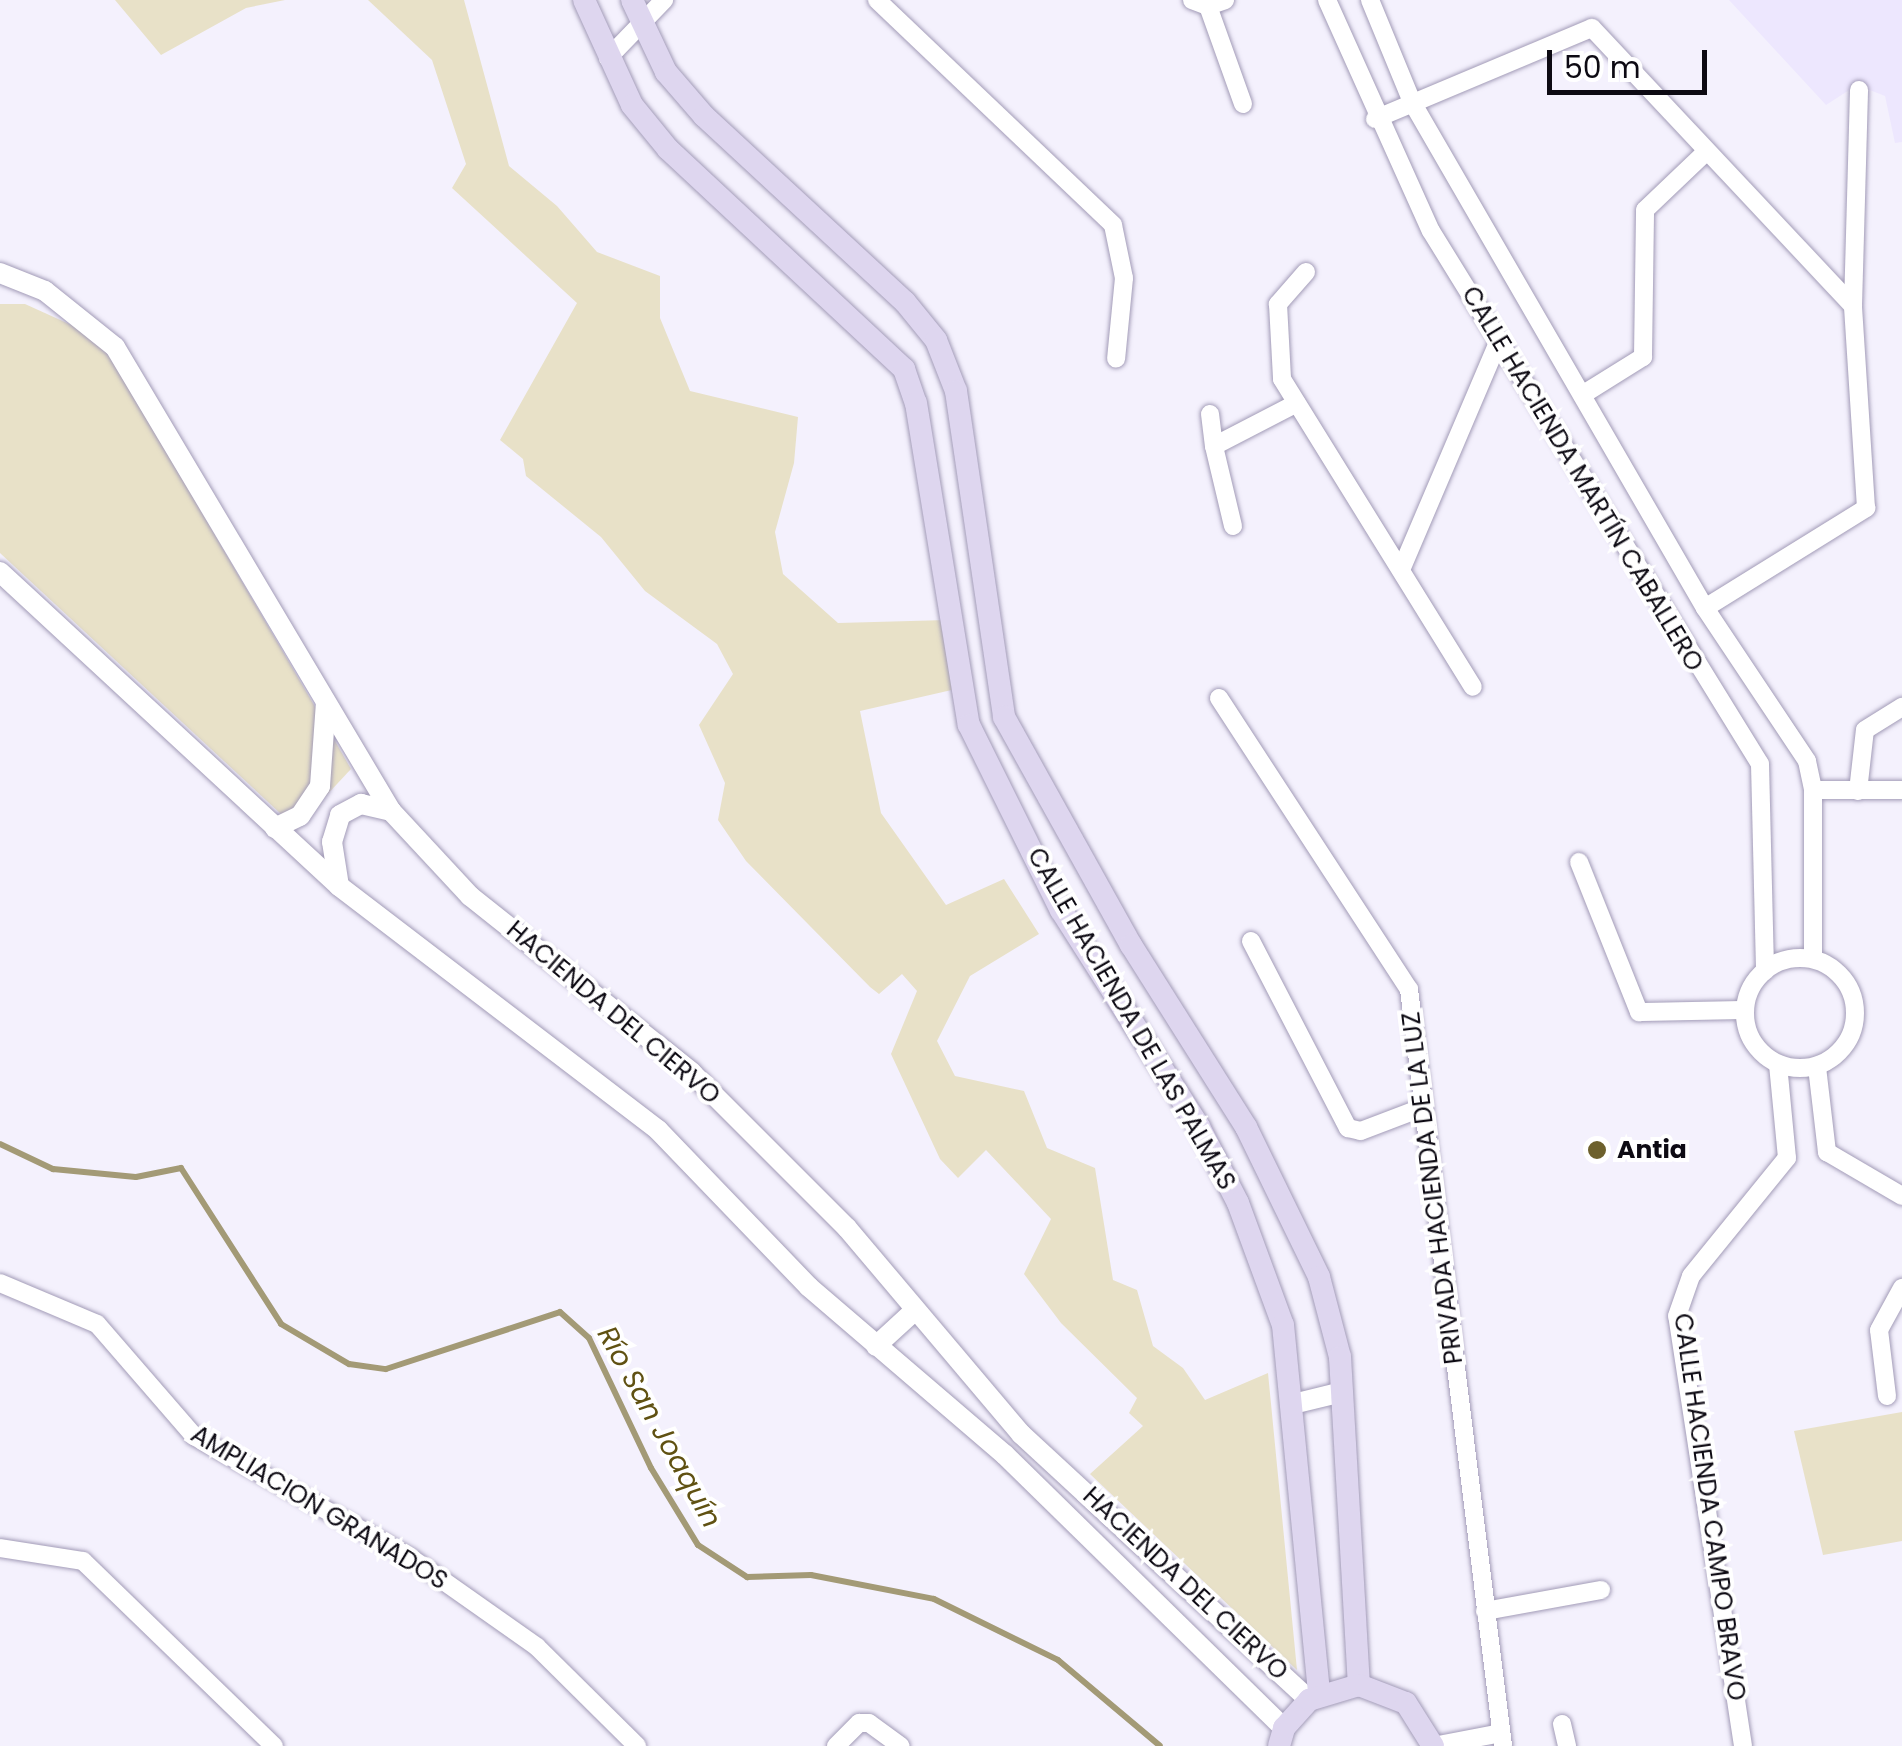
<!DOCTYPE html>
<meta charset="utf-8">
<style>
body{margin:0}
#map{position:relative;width:1902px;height:1746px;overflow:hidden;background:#f4f1fd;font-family:Poppins,sans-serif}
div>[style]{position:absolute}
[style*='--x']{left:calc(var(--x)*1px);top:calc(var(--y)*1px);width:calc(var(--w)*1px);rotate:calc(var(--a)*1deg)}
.built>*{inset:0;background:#ede7fe}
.green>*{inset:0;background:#e8e1c8}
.stream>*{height:6px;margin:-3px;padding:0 3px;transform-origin:3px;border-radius:3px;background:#a39a76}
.roads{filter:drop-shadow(0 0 2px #a29bb7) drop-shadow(0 0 2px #a29bb7)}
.minor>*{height:18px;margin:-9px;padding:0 9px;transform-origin:9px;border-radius:9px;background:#fff}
.minor>.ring{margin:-9px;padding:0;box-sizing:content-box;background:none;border:18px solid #fff;border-radius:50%}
.tertiary>*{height:20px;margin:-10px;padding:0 10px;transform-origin:10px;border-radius:10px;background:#fff}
.secondary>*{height:22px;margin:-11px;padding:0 11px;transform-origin:11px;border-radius:11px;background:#ded6ef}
.dots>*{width:28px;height:28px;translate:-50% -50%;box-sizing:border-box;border:5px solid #fff;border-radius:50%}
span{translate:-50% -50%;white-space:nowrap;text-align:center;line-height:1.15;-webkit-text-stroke:8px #fff;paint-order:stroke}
.street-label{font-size:25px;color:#0d0a13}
.poi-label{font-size:25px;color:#0d0a13;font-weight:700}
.left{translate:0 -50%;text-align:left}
.water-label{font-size:28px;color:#605112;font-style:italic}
.scale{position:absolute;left:1547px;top:50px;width:160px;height:45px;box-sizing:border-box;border:5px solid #0d0a13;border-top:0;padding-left:12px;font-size:30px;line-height:35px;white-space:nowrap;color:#0d0a13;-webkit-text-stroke:8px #fff;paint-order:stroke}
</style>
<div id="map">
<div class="built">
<div style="clip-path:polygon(1729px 0,1902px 0,1902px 142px,1895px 143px,1885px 96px,1857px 85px,1826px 105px)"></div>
</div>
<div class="green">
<div style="clip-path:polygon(115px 0,285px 0,246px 8px,161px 55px)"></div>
<div style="clip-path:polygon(368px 0,464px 0,509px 166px,557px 206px,597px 252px,660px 276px,660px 318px,690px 391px,798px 417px,794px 463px,775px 532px,783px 574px,838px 623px,947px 620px,956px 689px,860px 711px,881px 813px,946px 905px,1004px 879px,1039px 934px,970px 976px,937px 1041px,955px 1076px,1024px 1091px,1047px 1148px,1095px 1168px,1113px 1280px,1137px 1290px,1153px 1346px,1183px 1368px,1205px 1400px,1268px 1373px,1297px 1670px,1090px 1474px,1143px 1426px,1129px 1413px,1137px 1398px,1061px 1323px,1024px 1274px,1051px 1219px,986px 1150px,958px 1178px,940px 1159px,891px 1054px,917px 991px,902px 974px,879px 994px,870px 987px,746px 861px,718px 820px,725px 783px,699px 725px,733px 674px,717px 644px,645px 591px,601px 537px,526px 476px,523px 459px,500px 440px,577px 303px,452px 188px,466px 164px,432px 60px)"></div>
<div style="clip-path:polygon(0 304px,25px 304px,100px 338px,335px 741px,351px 769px,296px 828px,0 553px)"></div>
<div style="clip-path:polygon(1902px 1412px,1902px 1541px,1823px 1555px,1794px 1431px)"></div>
</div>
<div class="stream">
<div style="--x:0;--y:1144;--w:59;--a:25.3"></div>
<div style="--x:53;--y:1169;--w:83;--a:5.5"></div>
<div style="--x:136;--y:1177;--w:46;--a:-11.3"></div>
<div style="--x:181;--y:1168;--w:185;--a:57.3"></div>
<div style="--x:281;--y:1324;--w:79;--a:30.5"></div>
<div style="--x:349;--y:1364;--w:37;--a:8"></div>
<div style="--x:386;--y:1369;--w:183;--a:-18.1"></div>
<div style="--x:560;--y:1312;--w:39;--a:42"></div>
<div style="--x:589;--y:1338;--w:144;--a:64.5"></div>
<div style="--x:651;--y:1468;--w:90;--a:58.6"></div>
<div style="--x:698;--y:1545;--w:59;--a:33.1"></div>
<div style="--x:747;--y:1577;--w:64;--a:-1.8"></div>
<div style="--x:811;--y:1575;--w:125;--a:11"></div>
<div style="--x:934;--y:1599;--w:138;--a:26.2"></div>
<div style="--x:1058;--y:1660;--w:133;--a:40.1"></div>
</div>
<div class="roads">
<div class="minor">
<div style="--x:877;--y:0;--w:326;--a:43.6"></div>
<div style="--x:1113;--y:225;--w:54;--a:78.3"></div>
<div style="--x:1124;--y:278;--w:81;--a:95.6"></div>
<div style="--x:1192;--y:0;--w:17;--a:21"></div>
<div style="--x:1208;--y:6;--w:18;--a:-19"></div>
<div style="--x:1327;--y:0;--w:253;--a:65.8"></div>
<div style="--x:1431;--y:231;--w:626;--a:58.31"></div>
<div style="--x:1760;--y:764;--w:207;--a:88.6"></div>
<div style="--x:1370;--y:0;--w:110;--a:67.6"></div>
<div style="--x:1412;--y:102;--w:585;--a:59.93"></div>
<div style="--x:1705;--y:608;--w:184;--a:56.3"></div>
<div style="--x:1807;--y:761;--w:30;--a:78"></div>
<div style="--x:1813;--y:790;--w:169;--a:90"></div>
<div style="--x:1208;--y:6;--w:104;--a:70.3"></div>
<div style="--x:608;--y:58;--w:81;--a:-46"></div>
<div style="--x:1375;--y:119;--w:235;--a:-22.8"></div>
<div style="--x:1592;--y:28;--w:381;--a:46.8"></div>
<div style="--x:1306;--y:272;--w:43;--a:131.2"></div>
<div style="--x:1278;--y:304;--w:75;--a:86.9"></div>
<div style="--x:1282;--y:379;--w:362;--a:58.2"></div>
<div style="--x:1582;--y:395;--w:72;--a:-31.9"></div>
<div style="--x:1643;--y:357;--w:147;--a:-89.2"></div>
<div style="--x:1645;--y:210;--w:84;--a:-43.6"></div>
<div style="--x:1210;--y:414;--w:32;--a:83"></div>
<div style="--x:1233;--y:526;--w:82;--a:-103.4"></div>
<div style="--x:1214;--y:446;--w:93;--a:-27.4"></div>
<div style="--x:1401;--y:570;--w:247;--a:-66.9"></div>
<div style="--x:1705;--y:608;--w:190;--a:-31.8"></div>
<div style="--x:1866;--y:508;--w:202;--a:-93.7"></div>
<div style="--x:1853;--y:306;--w:216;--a:-88.4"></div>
<div style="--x:1219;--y:698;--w:348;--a:56.9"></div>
<div style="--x:1409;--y:989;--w:763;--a:82.92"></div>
<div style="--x:1813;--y:790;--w:89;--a:0"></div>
<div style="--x:1858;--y:791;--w:61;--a:-83.5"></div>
<div style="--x:1865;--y:730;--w:44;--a:-31.9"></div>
<div style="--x:1579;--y:862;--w:162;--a:68.2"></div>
<div style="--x:1639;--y:1012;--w:106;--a:-1.1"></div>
<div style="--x:1251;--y:941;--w:211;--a:62.6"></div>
<div style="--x:1348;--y:1128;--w:13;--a:13"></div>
<div style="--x:1361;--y:1131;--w:67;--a:-20.9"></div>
<div class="ring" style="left:1745px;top:958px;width:92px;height:92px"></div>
<div style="--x:1817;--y:1067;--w:86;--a:83.3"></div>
<div style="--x:1827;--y:1152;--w:87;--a:30.4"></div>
<div style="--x:0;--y:1283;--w:105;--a:22.9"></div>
<div style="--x:97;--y:1324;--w:148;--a:49.1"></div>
<div style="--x:194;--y:1436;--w:249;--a:29.3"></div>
<div style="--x:411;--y:1558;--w:154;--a:35.2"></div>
<div style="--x:537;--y:1647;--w:141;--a:44.7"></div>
<div style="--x:1887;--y:1396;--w:66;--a:-96.9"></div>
<div style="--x:1879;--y:1330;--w:48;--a:-61.3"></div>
<div style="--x:0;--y:1548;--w:84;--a:8.9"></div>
<div style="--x:83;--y:1561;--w:266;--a:44.1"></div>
<div style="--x:1485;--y:1611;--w:118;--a:-10.3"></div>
<div style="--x:1562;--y:1724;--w:23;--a:77"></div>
<div style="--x:836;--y:1746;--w:33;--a:-45"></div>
<div style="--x:859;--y:1723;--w:10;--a:0"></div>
<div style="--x:869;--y:1723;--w:39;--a:36"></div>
<div style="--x:1433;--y:1746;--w:69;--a:-10.8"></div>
<div style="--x:1743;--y:1746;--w:435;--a:-98.7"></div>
<div style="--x:1677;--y:1316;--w:42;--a:-70.7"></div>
<div style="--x:1691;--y:1276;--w:152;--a:-50.9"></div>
<div style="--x:1787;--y:1158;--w:93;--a:-95.5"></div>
</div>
<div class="tertiary">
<div style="--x:0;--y:273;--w:48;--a:21.8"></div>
<div style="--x:45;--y:291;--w:90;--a:38.7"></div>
<div style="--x:115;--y:347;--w:540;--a:59.25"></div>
<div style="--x:391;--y:811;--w:116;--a:47.1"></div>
<div style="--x:470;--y:896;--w:283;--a:38.5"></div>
<div style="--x:691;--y:1072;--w:221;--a:45"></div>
<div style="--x:847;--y:1228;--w:270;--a:49.8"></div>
<div style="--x:1021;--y:1434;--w:392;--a:42.7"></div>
<div style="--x:0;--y:572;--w:462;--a:42.8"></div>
<div style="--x:339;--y:886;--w:402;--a:37.4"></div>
<div style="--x:658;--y:1130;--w:218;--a:46.1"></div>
<div style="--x:809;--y:1287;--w:258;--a:40.6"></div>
<div style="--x:1005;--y:1455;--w:390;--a:44.4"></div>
<div style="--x:275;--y:828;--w:28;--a:-26"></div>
<div style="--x:300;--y:816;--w:36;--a:-56"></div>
<div style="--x:320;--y:786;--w:83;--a:-85.9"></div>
<div style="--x:339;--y:886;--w:45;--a:-99"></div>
<div style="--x:332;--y:842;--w:28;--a:-73"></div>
<div style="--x:340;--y:815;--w:24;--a:-28"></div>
<div style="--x:361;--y:804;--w:31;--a:13"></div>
<div style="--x:876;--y:1346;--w:52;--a:-42.6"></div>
<div style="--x:1293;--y:1404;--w:50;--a:-13.8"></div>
</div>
<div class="secondary">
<div style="--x:584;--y:0;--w:115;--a:65.4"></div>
<div style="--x:632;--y:105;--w:57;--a:50.7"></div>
<div style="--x:668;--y:149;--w:323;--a:43"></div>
<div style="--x:904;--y:369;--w:36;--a:71"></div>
<div style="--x:916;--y:403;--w:326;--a:80.7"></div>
<div style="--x:969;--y:725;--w:207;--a:63.6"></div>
<div style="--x:1061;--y:910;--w:257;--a:57.5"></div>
<div style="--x:1199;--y:1127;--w:85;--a:62.8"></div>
<div style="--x:1238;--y:1203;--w:130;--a:69.8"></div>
<div style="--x:1283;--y:1325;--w:371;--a:84.4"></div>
<div style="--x:632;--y:0;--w:80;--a:64.7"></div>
<div style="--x:666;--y:72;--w:58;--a:49.2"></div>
<div style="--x:704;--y:116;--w:274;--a:42.8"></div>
<div style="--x:905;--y:302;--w:49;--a:50.8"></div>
<div style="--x:936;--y:340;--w:55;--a:68.6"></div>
<div style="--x:956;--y:391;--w:330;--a:81.6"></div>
<div style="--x:1004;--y:717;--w:261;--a:60.9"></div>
<div style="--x:1131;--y:945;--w:215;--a:57.7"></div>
<div style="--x:1246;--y:1127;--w:167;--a:64"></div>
<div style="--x:1319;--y:1277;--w:83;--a:75.3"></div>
<div style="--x:1340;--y:1357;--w:329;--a:86.7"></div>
<div style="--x:1279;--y:1746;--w:19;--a:-74"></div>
<div style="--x:1284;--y:1728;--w:38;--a:-48"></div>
<div style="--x:1309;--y:1700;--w:52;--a:-16.7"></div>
<div style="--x:1359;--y:1685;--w:50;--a:21"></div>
<div style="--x:1406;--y:1703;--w:51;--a:57.9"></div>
</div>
</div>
<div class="dots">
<div style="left:1597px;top:1150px;background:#6d602d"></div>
</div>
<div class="street-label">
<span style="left:1582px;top:479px;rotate:59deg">CALLE HACIENDA MARTÍN CABALLERO</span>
<span style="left:613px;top:1013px;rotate:40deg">HACIENDA DEL CIERVO</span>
<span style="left:1131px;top:1019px;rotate:60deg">CALLE HACIENDA DE LAS PALMAS</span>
<span style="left:1433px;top:1188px;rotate:-97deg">PRIVADA HACIENDA DE LA LUZ</span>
<span style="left:1709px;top:1507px;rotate:82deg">CALLE HACIENDA CAMPO BRAVO</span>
<span style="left:319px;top:1508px;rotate:31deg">AMPLIACION GRANADOS</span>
<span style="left:1185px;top:1584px;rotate:43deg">HACIENDA DEL CIERVO</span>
</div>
<div class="poi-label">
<span class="left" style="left:1617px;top:1150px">Antia</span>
</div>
<div class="water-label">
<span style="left:659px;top:1427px;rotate:61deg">Río San Joaquín</span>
</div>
<div class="scale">50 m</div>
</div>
